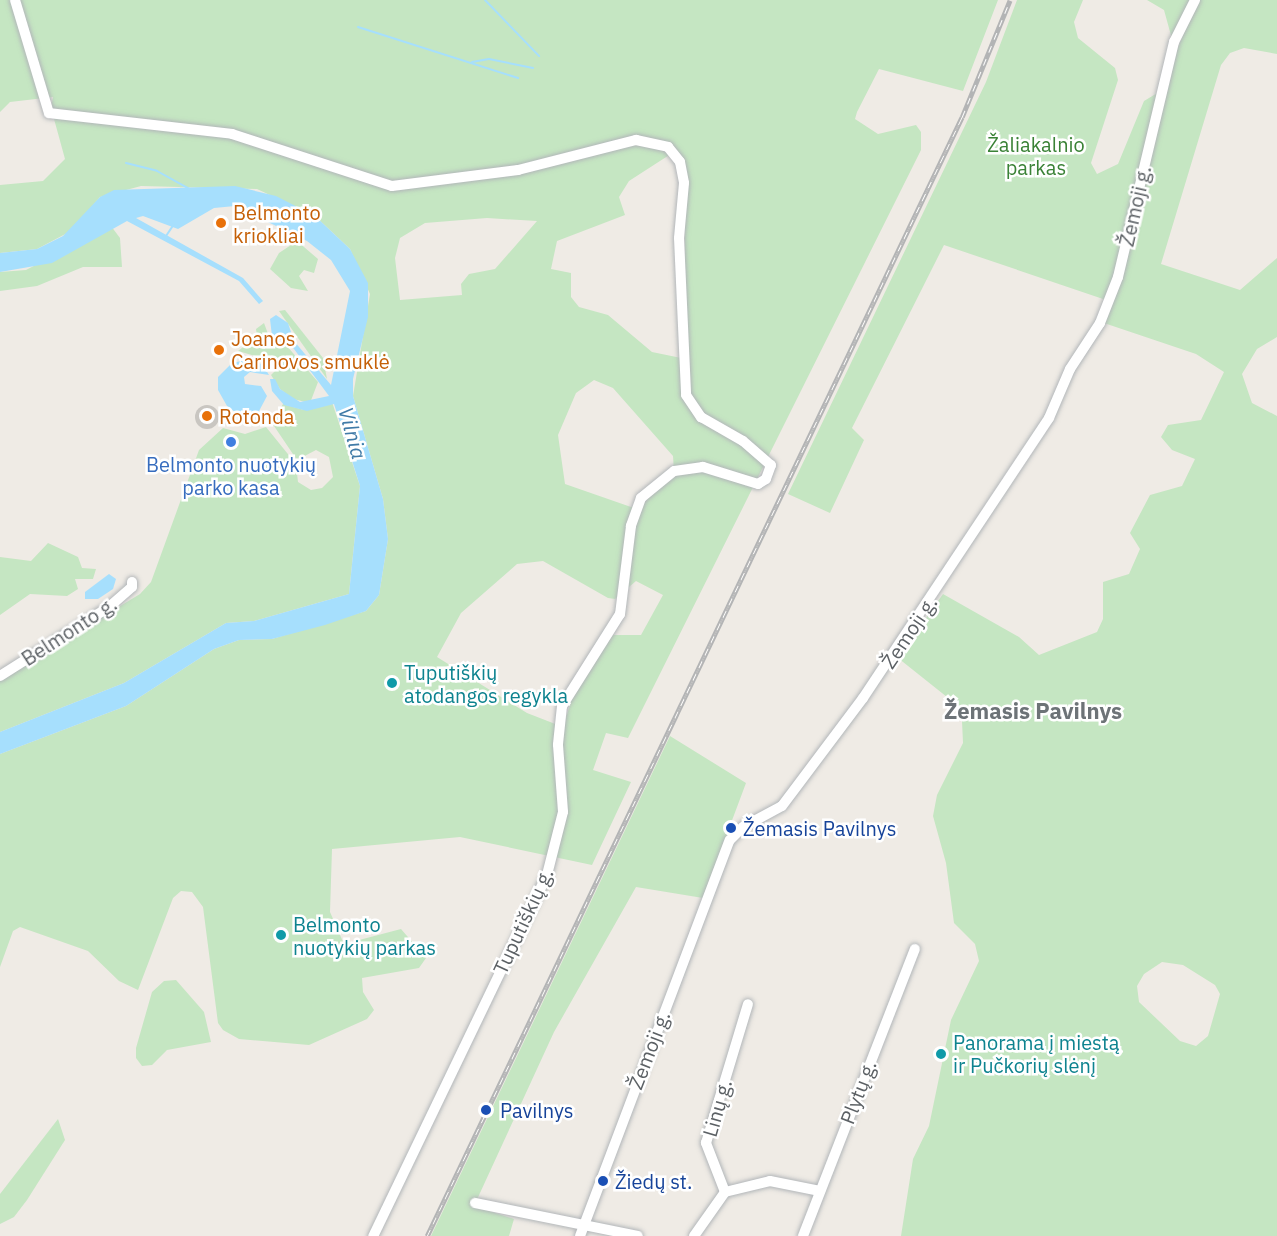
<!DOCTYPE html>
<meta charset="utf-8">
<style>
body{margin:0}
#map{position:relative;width:1277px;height:1236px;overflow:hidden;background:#efebe5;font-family:"IBM Plex Sans",sans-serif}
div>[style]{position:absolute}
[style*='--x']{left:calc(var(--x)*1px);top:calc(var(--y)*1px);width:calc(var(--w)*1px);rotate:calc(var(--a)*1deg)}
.green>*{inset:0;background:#c5e6c2}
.water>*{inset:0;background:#a6dffd}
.stream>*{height:2px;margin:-1px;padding:0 1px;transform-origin:1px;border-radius:1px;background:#a6dffd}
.building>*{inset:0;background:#c9c6c1}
.round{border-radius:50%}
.roads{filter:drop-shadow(0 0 2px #b2b6b9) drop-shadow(0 0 2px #b2b6b9)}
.minor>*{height:10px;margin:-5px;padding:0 5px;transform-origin:5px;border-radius:5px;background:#fff}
.rail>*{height:4.5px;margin-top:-2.25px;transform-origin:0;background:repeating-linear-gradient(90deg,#fff 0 7px,#b3b4b5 0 14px);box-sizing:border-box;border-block:2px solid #b3b4b5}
.dots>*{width:16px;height:16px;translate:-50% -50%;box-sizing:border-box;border:3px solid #fff;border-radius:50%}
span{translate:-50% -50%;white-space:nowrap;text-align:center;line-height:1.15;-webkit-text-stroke:5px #fff;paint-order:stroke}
.park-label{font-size:20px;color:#3a8236}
.street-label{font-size:20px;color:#5c6165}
.food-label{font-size:20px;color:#c56008}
.left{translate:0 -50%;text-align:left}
.shop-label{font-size:20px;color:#366cbe}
.culture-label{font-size:20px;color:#0d838f}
.transit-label{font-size:20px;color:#164399}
.water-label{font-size:21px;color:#407ba7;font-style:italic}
.quarter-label{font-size:22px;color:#6d7377;font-weight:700}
</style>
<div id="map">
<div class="green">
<div style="clip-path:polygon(evenodd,0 0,998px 0,963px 91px,879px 69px,857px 112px,855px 119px,878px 134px,916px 125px,921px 132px,921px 150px,628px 738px,606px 733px,593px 770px,631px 782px,592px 865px,460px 837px,332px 849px,330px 912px,344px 944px,401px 929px,426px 958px,419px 968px,362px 978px,363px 992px,374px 1010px,367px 1019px,309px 1045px,239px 1039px,223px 1030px,218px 1023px,203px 907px,192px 892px,181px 891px,173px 898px,138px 990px,119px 981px,88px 951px,20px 927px,13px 931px,0 967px,0 754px,126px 706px,214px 649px,239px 640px,272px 639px,366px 611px,379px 595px,388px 539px,383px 499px,353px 396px,370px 294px,350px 249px,315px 216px,257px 189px,141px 186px,100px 197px,71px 231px,37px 249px,0 253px,0 185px,43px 181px,65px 159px,51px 108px,53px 97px,10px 102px,0 112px,0 0,677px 150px,684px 164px,686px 359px,652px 352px,608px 315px,579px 307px,571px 297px,571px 273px,551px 269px,557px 241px,625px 215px,619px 197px,629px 181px,677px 150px,0 0,487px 218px,537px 221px,495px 269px,469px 274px,461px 284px,462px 295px,400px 300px,395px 258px,400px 238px,425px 223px,487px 218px,0 0,594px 380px,613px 388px,673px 456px,674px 472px,644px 503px,631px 507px,565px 484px,558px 435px,576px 393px,594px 380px,0 0,543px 561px,608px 598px,615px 599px,636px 581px,663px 595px,641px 635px,613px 635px,576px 686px,563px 727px,527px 713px,437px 657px,461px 613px,517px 564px,543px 561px)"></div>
<div style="clip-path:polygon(evenodd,1017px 0,1083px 0,1074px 22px,1078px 38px,1115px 68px,1118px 80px,1091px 163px,1097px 174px,1118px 164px,1144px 101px,1159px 92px,1198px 0,1277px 0,1277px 54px,1244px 48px,1230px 53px,1221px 65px,1161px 264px,1240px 290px,1277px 258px,1277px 337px,1257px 349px,1242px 374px,1252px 403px,1277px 416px,1277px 1236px,901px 1236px,913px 1159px,929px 1126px,951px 1020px,979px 961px,975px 944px,954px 923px,946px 863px,933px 816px,937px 795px,963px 743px,962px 721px,952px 701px,898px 658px,943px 594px,1019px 637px,1039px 655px,1097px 632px,1103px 619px,1103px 582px,1129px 574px,1140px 549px,1130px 533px,1150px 495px,1182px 486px,1195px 459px,1172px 450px,1161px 437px,1168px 425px,1201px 420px,1224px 372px,1196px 354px,1098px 321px,1106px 300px,944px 245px,852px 428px,864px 440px,830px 513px,788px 494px,986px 82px,1017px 0,1162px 962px,1183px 965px,1215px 985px,1220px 994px,1208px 1036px,1196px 1046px,1180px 1041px,1139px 1002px,1137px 986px,1144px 974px,1162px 962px)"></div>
<div style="clip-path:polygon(1147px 0,1191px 0,1172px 39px,1164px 10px)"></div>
<div style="clip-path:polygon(111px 226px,120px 238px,122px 267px,83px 267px,37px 286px,0 291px,0 272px,26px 270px)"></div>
<div style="clip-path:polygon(297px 241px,318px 259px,314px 273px,304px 270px,299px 276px,308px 291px,291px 288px,270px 269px,279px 253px)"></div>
<div style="clip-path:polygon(285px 310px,323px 358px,327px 379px,279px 311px)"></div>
<div style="clip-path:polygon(264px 323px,271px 342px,286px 345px,318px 382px,310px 403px,293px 399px,280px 389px,271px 375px,275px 371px,262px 358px,238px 351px,257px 336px,256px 329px)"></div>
<div style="clip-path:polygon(332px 402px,360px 486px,349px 594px,254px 621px,226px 623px,124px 683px,0 732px,0 679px,140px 594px,151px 582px,199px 450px,223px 428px,245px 434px,266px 427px,296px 464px,298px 482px,311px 490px,322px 488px,333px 477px,329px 457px,316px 450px,297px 460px,272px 423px,283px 404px,304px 410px)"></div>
<div style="clip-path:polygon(48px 543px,78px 557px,82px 568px,96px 569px,93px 579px,75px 579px,78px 589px,67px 596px,30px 594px,0 615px,0 557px,31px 561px)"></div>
<div style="clip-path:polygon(670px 736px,746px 783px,703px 898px,636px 887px,554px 1032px,474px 1206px,514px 1219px,509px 1236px,431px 1236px)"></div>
<div style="clip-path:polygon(176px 980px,204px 1012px,211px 1042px,167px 1050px,152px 1065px,142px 1066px,136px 1058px,136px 1048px,152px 992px,164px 981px)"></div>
<div style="clip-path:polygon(58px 1119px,65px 1140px,27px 1200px,14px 1217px,0 1224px,0 1194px)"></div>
</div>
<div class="water">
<div style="clip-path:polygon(235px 186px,276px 196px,315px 216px,350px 249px,368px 283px,368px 317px,353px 379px,353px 396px,383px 499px,388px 539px,379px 595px,366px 611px,325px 625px,272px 639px,239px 640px,214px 649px,126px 706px,0 754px,0 732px,124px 683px,226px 623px,254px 621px,349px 594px,360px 486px,334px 404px,307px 411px,284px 405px,272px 391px,270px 379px,275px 379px,280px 389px,300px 402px,329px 396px,291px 345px,272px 336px,270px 319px,276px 315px,288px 323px,294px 341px,331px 385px,350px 291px,331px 260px,307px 241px,235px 206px,214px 208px,178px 229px,143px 216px,136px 218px,243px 278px,263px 301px,259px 304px,239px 281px,127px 221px,52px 263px,0 272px,0 253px,37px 249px,63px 236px,100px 197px,114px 190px)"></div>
<div style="clip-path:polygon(251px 359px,263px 365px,269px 375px,250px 372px,244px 377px,245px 384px,261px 386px,267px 396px,258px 413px,243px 418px,227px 406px,218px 390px,218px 377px,232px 363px)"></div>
<div style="clip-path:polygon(109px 574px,116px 579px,113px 589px,98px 599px,85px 599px,85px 592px)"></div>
</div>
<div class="stream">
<div style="--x:485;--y:0;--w:78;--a:46"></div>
<div style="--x:358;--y:27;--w:168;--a:17.7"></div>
<div style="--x:472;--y:62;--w:17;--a:-10"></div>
<div style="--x:489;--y:59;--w:45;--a:11.6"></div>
<div style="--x:126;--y:163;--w:32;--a:14"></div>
<div style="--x:157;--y:171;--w:37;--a:29"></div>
<div style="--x:166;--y:236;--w:14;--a:-56"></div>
</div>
<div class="building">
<div class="round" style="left:195px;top:405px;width:24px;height:24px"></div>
</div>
<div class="roads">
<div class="minor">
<div style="--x:15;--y:0;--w:118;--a:73.3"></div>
<div style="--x:49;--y:113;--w:184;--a:6.5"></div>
<div style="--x:232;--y:134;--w:168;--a:18"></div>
<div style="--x:392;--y:186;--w:127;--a:-7.2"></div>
<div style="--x:518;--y:170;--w:122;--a:-14.3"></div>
<div style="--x:636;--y:140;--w:33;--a:12"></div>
<div style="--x:668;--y:147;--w:19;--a:51"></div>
<div style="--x:680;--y:162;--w:21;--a:79"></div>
<div style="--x:684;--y:183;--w:55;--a:95.2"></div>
<div style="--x:679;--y:238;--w:157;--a:87.4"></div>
<div style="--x:686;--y:395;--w:27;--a:56"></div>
<div style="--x:701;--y:417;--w:48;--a:29.7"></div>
<div style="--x:743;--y:441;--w:37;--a:41"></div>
<div style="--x:771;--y:465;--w:15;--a:110"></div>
<div style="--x:766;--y:479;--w:9;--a:148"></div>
<div style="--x:758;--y:484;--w:58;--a:-162.8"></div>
<div style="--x:703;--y:467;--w:29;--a:172"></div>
<div style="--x:674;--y:471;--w:43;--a:140.7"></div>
<div style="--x:641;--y:498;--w:30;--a:110"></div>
<div style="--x:631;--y:526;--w:89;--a:97.1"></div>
<div style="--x:620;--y:614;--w:109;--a:122.2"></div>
<div style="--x:562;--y:706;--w:39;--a:96"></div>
<div style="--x:558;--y:745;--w:67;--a:85.7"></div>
<div style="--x:563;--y:812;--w:65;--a:104.3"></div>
<div style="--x:547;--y:875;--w:401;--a:115.7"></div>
<div style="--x:0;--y:676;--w:129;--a:-32.3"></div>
<div style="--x:109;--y:607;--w:30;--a:-41"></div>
<div style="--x:132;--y:587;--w:5;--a:-90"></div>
<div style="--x:725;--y:1192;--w:46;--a:-13.7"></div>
<div style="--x:770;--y:1181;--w:51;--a:11.3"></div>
<div style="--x:475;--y:1203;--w:166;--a:11.4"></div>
<div style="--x:580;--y:1236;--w:423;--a:-69.3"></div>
<div style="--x:730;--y:840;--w:18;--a:-45"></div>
<div style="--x:743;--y:827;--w:44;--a:-28.3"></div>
<div style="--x:782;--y:806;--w:135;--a:-53.1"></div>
<div style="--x:863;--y:698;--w:336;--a:-56.4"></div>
<div style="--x:1049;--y:418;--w:53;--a:-66.8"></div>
<div style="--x:1070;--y:369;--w:55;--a:-56.9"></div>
<div style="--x:1100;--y:323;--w:49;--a:-68.6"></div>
<div style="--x:1118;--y:277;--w:242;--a:-76.6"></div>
<div style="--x:1174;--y:42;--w:47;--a:-63.4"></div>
<div style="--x:694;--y:1236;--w:54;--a:-54.8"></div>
<div style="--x:725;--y:1192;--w:53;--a:-111.2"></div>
<div style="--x:706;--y:1143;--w:145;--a:-73.2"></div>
<div style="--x:803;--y:1236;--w:308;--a:-68.7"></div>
</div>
</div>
<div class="rail">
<div style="--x:427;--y:1236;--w:1240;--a:-64.45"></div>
<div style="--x:962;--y:117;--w:126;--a:-67.7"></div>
</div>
<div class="dots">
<div style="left:221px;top:223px;background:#e8710a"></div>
<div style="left:219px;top:350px;background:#e8710a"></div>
<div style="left:207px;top:416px;background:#e8710a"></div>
<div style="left:231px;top:442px;background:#3f7fe0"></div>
<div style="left:392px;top:683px;background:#0f9aa8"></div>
<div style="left:731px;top:828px;background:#1a4fb4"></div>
<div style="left:281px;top:935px;background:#0f9aa8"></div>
<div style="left:941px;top:1054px;background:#0f9aa8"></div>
<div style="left:486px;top:1110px;background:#1a4fb4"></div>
<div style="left:603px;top:1181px;background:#1a4fb4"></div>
</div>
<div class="park-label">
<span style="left:1036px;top:156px">Žaliakalnio<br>parkas</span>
</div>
<div class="street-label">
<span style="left:1135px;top:206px;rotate:-77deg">Žemoji g.</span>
<span style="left:69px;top:631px;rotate:-33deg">Belmonto g.</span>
<span style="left:909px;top:632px;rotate:-56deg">Žemoji g.</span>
<span style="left:523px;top:921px;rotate:-65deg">Tuputiškių g.</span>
<span style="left:649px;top:1050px;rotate:-69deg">Žemoji g.</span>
<span style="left:858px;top:1092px;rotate:-69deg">Plytų g.</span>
<span style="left:717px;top:1108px;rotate:-74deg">Linų g.</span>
</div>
<div class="food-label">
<span class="left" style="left:233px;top:224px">Belmonto<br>kriokliai</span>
<span class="left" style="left:231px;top:350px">Joanos<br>Carinovos smuklė</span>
<span class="left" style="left:219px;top:416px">Rotonda</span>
</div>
<div class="shop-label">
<span style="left:231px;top:476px">Belmonto nuotykių<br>parko kasa</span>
</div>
<div class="culture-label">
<span class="left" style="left:404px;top:684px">Tuputiškių<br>atodangos regykla</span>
<span class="left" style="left:293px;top:936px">Belmonto<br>nuotykių parkas</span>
<span class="left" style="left:953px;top:1054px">Panorama į miestą<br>ir Pučkorių slėnį</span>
</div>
<div class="transit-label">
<span class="left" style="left:743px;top:828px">Žemasis Pavilnys</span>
<span class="left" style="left:500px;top:1110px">Pavilnys</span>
<span class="left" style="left:615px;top:1181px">Žiedų st.</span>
</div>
<div class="water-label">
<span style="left:353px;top:433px;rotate:74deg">Vilnia</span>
</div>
<div class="quarter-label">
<span style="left:1033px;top:711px">Žemasis Pavilnys</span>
</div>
</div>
